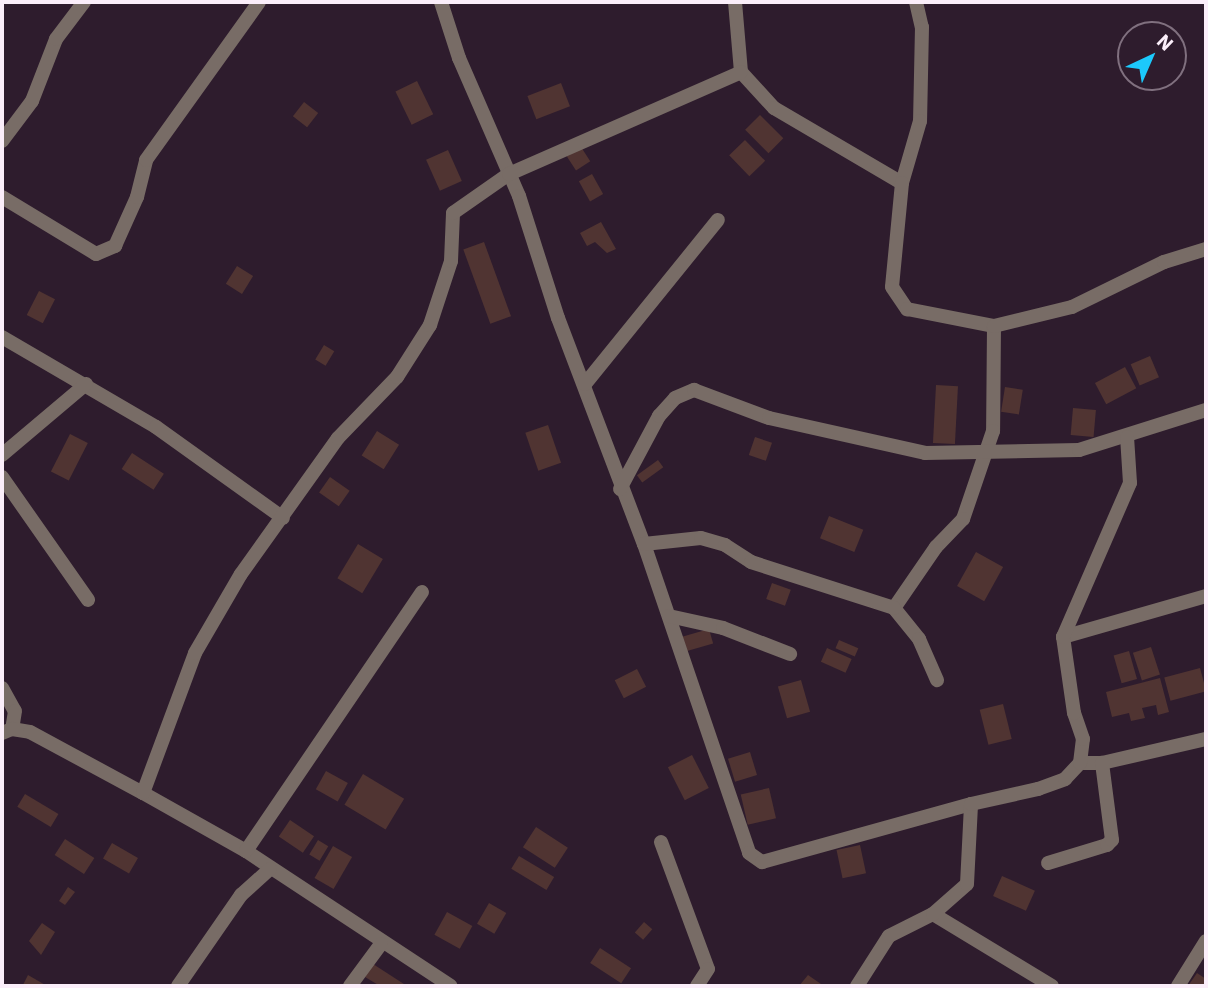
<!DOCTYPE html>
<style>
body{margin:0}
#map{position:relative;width:1208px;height:988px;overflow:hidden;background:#2e1c2d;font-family:"IBM Plex Sans",sans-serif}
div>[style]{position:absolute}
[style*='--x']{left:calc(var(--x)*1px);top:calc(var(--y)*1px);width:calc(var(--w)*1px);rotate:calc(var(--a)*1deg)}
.building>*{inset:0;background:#503432;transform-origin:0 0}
.street>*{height:14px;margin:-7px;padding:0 7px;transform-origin:7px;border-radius:7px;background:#786c66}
span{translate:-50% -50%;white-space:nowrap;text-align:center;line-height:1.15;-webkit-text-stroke:5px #2e1c2d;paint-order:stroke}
.frame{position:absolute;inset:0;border:4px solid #fbeefa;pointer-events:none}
.north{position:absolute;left:1117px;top:21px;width:70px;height:70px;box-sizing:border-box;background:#2e1c2d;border:2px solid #80707f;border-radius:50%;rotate:44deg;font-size:19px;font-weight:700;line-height:28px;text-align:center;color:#fbeefa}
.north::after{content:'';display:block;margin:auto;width:24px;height:32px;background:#1cc9fc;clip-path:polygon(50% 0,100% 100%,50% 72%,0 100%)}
</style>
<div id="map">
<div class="building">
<div style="left:417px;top:81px;width:37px;height:24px;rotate:64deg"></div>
<div style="left:561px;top:83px;width:25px;height:36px;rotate:69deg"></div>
<div style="left:304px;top:102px;width:18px;height:18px;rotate:38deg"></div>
<div style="left:760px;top:115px;width:33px;height:21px;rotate:45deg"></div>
<div style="left:745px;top:140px;width:29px;height:22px;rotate:46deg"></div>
<div style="left:581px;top:147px;width:17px;height:17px;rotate:57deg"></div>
<div style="left:448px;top:150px;width:34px;height:24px;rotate:66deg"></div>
<div style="left:592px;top:174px;width:23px;height:15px;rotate:61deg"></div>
<div style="clip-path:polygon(601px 222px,616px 249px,607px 253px,595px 242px,587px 246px,580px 233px)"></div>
<div style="left:484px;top:242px;width:79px;height:22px;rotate:70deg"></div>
<div style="left:237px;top:266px;width:19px;height:21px;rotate:32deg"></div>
<div style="left:39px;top:291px;width:18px;height:27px;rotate:27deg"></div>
<div style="left:324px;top:345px;width:12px;height:17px;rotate:31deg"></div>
<div style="left:1150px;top:356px;width:23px;height:21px;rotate:67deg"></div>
<div style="left:1125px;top:367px;width:24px;height:34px;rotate:62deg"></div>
<div style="left:936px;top:385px;width:22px;height:58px;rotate:3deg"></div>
<div style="left:1005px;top:387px;width:18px;height:25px;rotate:9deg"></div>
<div style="left:1073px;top:408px;width:23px;height:27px;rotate:5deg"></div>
<div style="left:548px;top:425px;width:40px;height:24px;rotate:71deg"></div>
<div style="left:377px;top:431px;width:26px;height:29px;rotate:32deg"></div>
<div style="left:70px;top:434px;width:20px;height:42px;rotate:27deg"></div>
<div style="left:755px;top:437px;width:18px;height:19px;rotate:19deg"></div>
<div style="left:132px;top:453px;width:38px;height:19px;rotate:33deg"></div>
<div style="left:658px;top:460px;width:9px;height:26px;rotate:54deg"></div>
<div style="left:330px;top:477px;width:24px;height:19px;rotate:35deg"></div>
<div style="left:829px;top:516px;width:37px;height:24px;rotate:22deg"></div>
<div style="left:358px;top:544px;width:29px;height:40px;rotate:31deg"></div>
<div style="left:976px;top:552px;width:31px;height:39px;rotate:29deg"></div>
<div style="left:772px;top:583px;width:20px;height:17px;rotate:20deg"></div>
<div style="left:709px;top:629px;width:15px;height:28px;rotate:74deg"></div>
<div style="left:839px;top:640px;width:21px;height:9px;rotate:23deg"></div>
<div style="left:1151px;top:647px;width:29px;height:19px;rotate:72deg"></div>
<div style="left:827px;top:648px;width:27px;height:15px;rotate:24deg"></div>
<div style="left:1129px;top:651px;width:29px;height:16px;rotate:74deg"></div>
<div style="left:1200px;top:668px;width:24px;height:37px;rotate:75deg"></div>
<div style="left:637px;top:669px;width:20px;height:25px;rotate:63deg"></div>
<div style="clip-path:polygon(1160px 678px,1169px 712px,1158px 715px,1156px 705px,1142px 708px,1145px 718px,1131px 721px,1129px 713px,1112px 717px,1106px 692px)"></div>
<div style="left:801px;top:680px;width:33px;height:24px;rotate:74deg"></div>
<div style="left:1003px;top:704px;width:36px;height:24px;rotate:76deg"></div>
<div style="left:750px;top:752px;width:24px;height:23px;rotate:73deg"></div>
<div style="left:692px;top:755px;width:37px;height:27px;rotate:63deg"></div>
<div style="left:326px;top:771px;width:25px;height:21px;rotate:29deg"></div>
<div style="left:363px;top:774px;width:48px;height:36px;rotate:31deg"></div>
<div style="left:769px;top:788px;width:31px;height:29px;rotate:77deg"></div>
<div style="left:25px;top:794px;width:39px;height:15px;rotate:31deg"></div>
<div style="left:290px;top:820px;width:29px;height:20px;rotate:34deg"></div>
<div style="left:536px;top:827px;width:38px;height:24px;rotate:33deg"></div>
<div style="left:65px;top:839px;width:35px;height:19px;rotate:33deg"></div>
<div style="left:318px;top:840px;width:12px;height:17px;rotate:31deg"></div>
<div style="left:112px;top:843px;width:30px;height:18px;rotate:30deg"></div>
<div style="left:860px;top:845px;width:29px;height:24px;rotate:78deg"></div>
<div style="left:333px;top:846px;width:22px;height:37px;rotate:30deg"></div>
<div style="left:519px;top:856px;width:41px;height:15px;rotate:31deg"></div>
<div style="left:1002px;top:876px;width:36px;height:22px;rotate:24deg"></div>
<div style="clip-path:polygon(68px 887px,75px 892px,65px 905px,59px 901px)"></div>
<div style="left:489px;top:903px;width:20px;height:24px;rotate:30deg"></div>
<div style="left:447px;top:912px;width:29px;height:26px;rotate:29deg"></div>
<div style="left:644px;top:922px;width:11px;height:14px;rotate:41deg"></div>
<div style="clip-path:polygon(42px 923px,55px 932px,41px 955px,29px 941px)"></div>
<div style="left:600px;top:948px;width:37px;height:18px;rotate:33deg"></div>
<div style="clip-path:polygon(373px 964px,407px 986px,380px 986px,365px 977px)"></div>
<div style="clip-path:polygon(1197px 973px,1206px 979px,1206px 986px,1188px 986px)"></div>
<div style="clip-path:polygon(28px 975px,47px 986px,23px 985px)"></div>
<div style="clip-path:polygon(808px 975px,821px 984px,820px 986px,799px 986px)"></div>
</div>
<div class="street">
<div style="--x:441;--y:2;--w:59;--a:72.2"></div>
<div style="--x:459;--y:58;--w:150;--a:66.5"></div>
<div style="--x:519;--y:196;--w:128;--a:72.3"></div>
<div style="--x:558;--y:318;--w:242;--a:69.2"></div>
<div style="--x:644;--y:544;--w:326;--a:71.2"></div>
<div style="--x:749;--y:853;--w:16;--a:35"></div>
<div style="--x:762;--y:862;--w:217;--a:-15.5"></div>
<div style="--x:735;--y:2;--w:70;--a:85.1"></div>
<div style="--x:741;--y:72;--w:49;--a:47.5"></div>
<div style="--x:774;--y:108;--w:148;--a:30.4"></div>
<div style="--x:916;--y:2;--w:26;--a:77"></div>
<div style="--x:922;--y:27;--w:94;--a:91.2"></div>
<div style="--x:920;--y:121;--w:65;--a:106.2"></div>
<div style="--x:902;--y:183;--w:104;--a:95.5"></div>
<div style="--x:892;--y:287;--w:27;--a:56"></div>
<div style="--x:907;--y:309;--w:89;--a:11.1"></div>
<div style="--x:994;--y:326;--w:105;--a:90.5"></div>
<div style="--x:993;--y:431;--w:93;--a:108.8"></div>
<div style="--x:963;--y:519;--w:39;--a:134"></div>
<div style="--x:936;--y:547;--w:74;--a:124.5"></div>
<div style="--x:894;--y:608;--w:40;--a:51"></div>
<div style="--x:919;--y:639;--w:45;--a:66.3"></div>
<div style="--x:2;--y:141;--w:50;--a:-53.1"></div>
<div style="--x:32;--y:101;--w:66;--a:-68.8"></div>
<div style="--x:56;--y:39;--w:46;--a:-52.9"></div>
<div style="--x:2;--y:197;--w:110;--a:31.2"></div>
<div style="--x:96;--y:254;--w:21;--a:-23"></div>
<div style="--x:115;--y:246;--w:54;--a:-65.8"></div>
<div style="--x:137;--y:197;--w:38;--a:-76"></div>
<div style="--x:146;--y:160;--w:194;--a:-54.4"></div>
<div style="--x:994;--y:326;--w:80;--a:-13.7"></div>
<div style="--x:1072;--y:307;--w:102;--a:-26.1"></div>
<div style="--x:1164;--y:262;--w:44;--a:-17.2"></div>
<div style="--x:2;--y:337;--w:178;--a:30.3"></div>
<div style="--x:156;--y:427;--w:156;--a:35.6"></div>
<div style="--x:585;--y:384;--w:211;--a:-51"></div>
<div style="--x:2;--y:455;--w:110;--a:-40.2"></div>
<div style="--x:2;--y:477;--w:150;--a:55"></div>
<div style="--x:620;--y:489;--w:83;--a:-61.9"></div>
<div style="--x:659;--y:416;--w:24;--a:-48"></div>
<div style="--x:675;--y:398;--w:21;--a:-23"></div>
<div style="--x:694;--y:390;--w:80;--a:20.5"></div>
<div style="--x:769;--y:418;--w:160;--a:12.6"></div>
<div style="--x:925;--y:453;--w:154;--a:-1.1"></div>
<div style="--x:1079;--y:450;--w:133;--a:-17.5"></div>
<div style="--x:644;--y:544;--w:57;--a:-6"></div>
<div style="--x:701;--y:538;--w:25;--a:16"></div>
<div style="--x:725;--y:545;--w:31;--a:33"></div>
<div style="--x:751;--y:562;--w:150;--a:17.8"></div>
<div style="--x:669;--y:616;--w:55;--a:12.5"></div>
<div style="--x:723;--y:628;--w:72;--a:21.2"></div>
<div style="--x:1063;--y:637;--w:149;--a:-16"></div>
<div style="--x:2;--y:688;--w:26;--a:61"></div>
<div style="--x:15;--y:711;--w:18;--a:99"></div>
<div style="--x:2;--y:733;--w:11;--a:-22"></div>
<div style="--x:12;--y:729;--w:18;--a:9"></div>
<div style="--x:30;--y:732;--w:128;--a:28.4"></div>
<div style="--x:143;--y:793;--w:118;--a:29.4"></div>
<div style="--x:246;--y:851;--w:245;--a:33.4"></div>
<div style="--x:1080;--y:763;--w:22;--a:0"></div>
<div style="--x:1102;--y:763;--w:107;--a:-13"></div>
<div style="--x:143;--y:793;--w:149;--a:-69.6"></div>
<div style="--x:195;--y:653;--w:91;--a:-59.8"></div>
<div style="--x:241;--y:574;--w:167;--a:-54.5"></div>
<div style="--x:338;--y:438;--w:85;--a:-46"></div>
<div style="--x:397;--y:377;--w:62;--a:-57.6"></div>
<div style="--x:430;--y:325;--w:67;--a:-71.8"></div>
<div style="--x:451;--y:261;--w:48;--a:-87.6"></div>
<div style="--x:453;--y:213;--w:68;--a:-34.9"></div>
<div style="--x:509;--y:174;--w:253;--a:-23.7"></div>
<div style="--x:661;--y:842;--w:135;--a:69.7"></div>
<div style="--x:708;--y:969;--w:20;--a:123"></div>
<div style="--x:246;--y:851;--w:313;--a:-55.8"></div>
<div style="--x:1048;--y:863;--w:62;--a:-17"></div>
<div style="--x:1107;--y:845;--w:7;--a:-45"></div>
<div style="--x:1112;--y:840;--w:78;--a:-97.4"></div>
<div style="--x:933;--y:914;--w:139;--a:31.2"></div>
<div style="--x:178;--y:986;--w:111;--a:-55.3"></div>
<div style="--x:241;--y:895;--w:39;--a:-42"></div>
<div style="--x:350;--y:986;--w:52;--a:-53.6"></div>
<div style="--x:857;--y:986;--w:59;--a:-57.4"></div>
<div style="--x:889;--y:936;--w:49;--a:-26.6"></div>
<div style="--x:933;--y:914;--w:45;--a:-41.4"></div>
<div style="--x:967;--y:884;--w:80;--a:-87.1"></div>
<div style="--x:971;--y:804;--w:69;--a:-12.6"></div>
<div style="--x:1038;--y:789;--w:29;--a:-20"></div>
<div style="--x:1065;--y:779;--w:22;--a:-47"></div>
<div style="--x:1080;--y:763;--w:24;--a:-83"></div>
<div style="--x:1083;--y:739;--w:28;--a:-109"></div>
<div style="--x:1074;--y:713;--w:77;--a:-98.2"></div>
<div style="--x:1063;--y:637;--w:168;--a:-66.5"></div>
<div style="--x:1130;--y:483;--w:46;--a:-93.7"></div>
<div style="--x:1178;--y:986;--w:53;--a:-58.1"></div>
</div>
<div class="frame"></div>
<div class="north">N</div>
</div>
